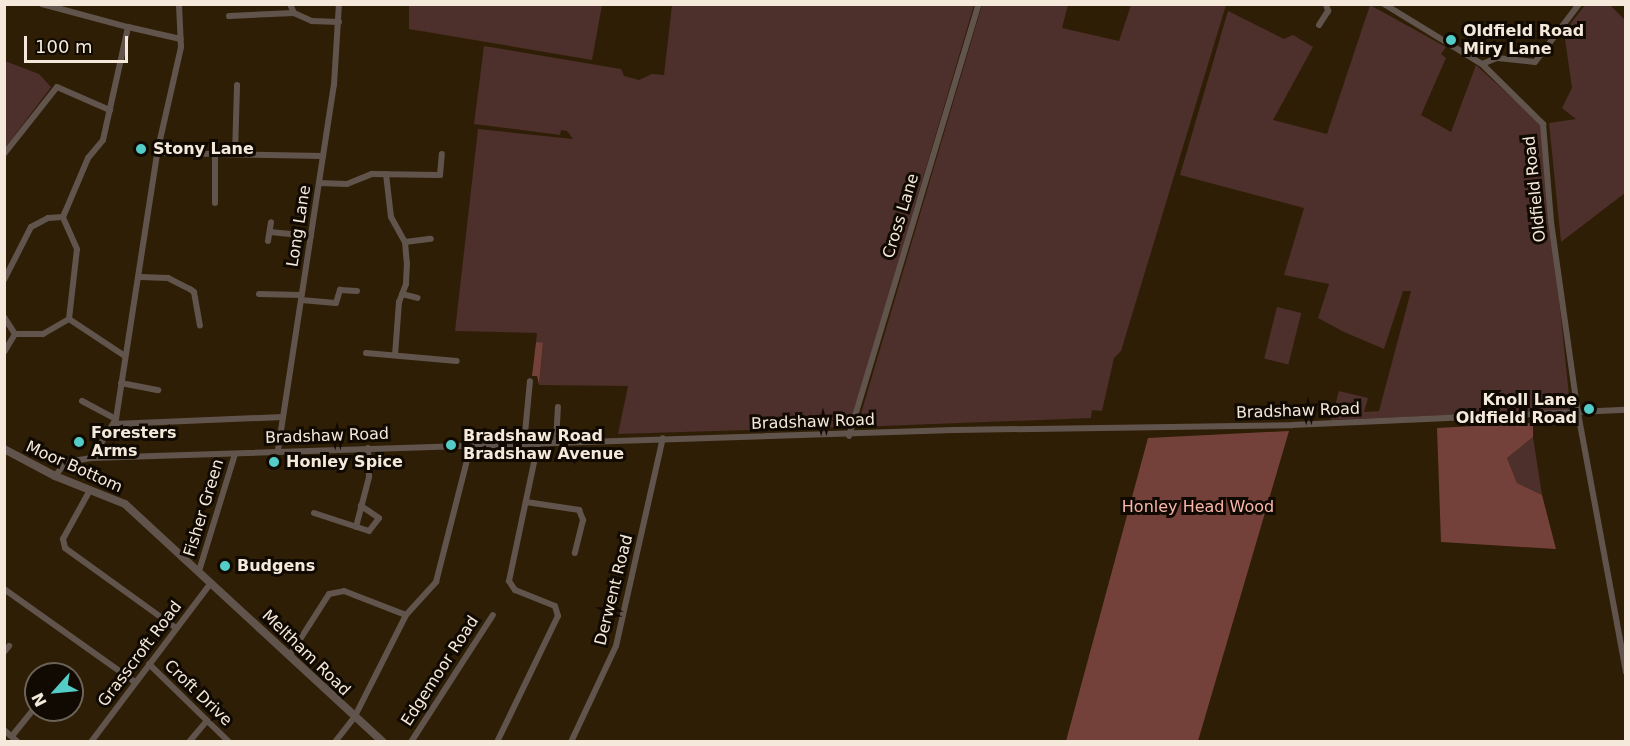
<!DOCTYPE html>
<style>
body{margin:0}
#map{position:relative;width:1630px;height:746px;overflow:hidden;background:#2e1e05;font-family:"DejaVu Sans",sans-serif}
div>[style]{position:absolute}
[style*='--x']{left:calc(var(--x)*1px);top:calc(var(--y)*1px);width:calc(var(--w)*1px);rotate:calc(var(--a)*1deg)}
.green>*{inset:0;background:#4d2f2b;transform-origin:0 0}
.forest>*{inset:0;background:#74413a}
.minor>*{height:6px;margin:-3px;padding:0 3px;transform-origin:3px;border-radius:3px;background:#61544d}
.tertiary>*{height:8px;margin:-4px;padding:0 4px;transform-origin:4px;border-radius:4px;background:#61544d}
.dots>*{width:16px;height:16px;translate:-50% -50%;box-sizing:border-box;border:3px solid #110a02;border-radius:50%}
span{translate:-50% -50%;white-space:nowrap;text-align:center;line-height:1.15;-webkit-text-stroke:6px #110a02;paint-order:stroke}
.poi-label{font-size:16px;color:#f4e9db;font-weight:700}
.left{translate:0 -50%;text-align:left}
.right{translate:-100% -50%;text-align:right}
.street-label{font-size:16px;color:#f4e9db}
.park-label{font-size:16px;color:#fbb6ac}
.frame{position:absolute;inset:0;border:6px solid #f4e9db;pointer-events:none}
.north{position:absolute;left:24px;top:662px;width:60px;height:60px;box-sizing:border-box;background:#110a02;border:2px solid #6c6359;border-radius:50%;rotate:243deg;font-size:16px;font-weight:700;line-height:24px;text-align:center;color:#f4e9db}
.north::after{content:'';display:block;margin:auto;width:21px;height:27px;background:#54cdc8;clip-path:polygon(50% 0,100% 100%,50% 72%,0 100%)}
.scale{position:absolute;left:24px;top:36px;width:104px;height:27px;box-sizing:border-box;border:3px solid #f4e9db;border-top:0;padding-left:8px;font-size:18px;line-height:21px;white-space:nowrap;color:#f4e9db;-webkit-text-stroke:4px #110a02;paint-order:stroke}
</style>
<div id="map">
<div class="green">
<div style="clip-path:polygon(409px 5px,409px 4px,602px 5px,592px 60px,409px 29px)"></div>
<div style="clip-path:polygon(672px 5px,974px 5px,853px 415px,841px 427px,618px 434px,628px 386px,539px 385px,543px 344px,536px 342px,537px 333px,455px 331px,478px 129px,573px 139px,567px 131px,561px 130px,560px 135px,474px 124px,484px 46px,621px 69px,624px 76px,639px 80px,652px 74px,664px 75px)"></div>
<div style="clip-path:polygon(982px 5px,1068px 5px,1062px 28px,1119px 41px,1131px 5px,1226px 5px,1121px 351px,1114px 358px,1102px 411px,1092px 410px,1091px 418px,857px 427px)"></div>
<div style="clip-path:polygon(1370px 5px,1446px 47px,1441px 54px,1446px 58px,1421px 115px,1451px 132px,1476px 65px,1541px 124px,1570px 405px,1568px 410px,1331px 420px,1339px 391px,1368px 398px,1364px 412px,1379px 411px,1411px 291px,1403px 291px,1384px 349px,1344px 332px,1318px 318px,1329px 284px,1284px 275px,1304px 208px,1180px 175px,1228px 11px,1284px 39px,1293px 35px,1313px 47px,1273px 120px,1327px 134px)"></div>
<div style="clip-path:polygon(1585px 5px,1610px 5px,1625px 20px,1625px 193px,1561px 242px,1549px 123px,1576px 119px,1562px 108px,1572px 88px,1564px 32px)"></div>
<div style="clip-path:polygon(5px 61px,39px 74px,51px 87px,5px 148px)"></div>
<div style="left:1277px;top:307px;width:25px;height:53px;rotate:14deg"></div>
<div style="clip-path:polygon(1533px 437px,1542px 495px,1517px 483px,1507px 458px)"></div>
</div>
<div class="forest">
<div style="clip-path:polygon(536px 342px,543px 343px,539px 385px,537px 376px,532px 376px)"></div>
<div style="clip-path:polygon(1533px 423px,1533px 437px,1507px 458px,1517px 483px,1542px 495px,1556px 549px,1441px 542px,1437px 428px)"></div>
<div style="clip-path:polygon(1289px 431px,1198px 741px,1066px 741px,1148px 438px)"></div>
</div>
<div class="minor">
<div style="--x:42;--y:4;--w:89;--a:15"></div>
<div style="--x:290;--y:4;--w:10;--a:66"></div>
<div style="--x:294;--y:13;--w:20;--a:24"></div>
<div style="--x:312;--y:21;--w:27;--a:2"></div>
<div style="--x:1384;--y:4;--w:115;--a:31.5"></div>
<div style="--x:1482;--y:64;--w:86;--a:44.5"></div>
<div style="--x:1543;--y:124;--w:98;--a:85.3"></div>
<div style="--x:1551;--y:222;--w:193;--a:82"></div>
<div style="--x:1578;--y:413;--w:264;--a:79.5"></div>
<div style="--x:229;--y:16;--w:65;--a:-2.6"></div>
<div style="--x:1319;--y:25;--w:17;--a:-57"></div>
<div style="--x:1328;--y:11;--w:7;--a:-106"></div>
<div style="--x:1482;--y:64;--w:16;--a:-22"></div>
<div style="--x:1497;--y:58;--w:38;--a:6"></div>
<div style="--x:1535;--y:62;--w:73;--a:-52.8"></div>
<div style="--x:157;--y:153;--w:166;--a:1"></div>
<div style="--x:4;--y:154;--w:85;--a:-51.7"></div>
<div style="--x:57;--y:87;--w:58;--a:23.5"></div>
<div style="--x:215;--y:154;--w:49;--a:90"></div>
<div style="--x:235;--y:154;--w:69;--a:-88.3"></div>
<div style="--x:386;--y:174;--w:43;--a:83.4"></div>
<div style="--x:391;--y:217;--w:29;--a:61"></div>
<div style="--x:405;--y:242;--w:21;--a:85"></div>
<div style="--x:407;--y:263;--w:21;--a:93"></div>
<div style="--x:406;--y:284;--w:19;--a:111"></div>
<div style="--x:399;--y:302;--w:53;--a:94.3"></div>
<div style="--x:319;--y:183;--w:28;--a:2"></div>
<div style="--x:347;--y:184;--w:27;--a:-22"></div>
<div style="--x:372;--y:174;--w:68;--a:0.8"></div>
<div style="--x:440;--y:175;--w:21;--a:-85"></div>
<div style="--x:270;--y:232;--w:41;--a:5.6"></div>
<div style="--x:268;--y:241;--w:19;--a:-81"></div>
<div style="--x:405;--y:242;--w:26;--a:-7"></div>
<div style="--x:140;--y:277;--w:28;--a:2"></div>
<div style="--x:168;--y:278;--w:25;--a:27"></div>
<div style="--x:190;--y:289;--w:5;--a:37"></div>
<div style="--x:194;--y:292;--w:34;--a:80"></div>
<div style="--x:4;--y:280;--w:59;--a:-63"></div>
<div style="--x:31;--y:227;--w:19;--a:-28"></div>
<div style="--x:48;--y:218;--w:15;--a:-4"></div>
<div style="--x:63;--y:217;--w:64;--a:-67"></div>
<div style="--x:88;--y:158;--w:23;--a:-50"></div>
<div style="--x:103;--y:140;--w:116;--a:-77.5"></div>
<div style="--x:128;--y:27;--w:54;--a:12.8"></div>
<div style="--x:259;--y:294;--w:42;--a:1.4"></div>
<div style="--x:402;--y:294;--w:16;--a:14"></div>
<div style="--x:301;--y:300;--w:35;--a:5"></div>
<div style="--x:336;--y:303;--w:14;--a:-73"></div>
<div style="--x:340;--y:290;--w:17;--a:3"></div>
<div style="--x:4;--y:317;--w:20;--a:57"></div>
<div style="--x:15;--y:334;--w:21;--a:121"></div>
<div style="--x:69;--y:319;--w:67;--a:33.5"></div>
<div style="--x:15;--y:334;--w:28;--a:0"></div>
<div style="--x:43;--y:334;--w:30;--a:-30"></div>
<div style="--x:69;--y:319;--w:70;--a:-83.5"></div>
<div style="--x:77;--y:249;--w:35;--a:-114"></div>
<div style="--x:366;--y:353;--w:91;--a:5"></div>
<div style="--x:121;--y:383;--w:38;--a:11"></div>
<div style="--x:82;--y:401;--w:38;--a:28"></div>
<div style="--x:114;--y:424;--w:169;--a:-2.4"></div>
<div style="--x:849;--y:436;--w:451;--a:-73.3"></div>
<div style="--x:556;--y:443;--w:36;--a:-87"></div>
<div style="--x:524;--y:444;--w:63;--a:-84.6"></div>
<div style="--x:278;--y:450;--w:369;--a:-81.3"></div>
<div style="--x:334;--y:85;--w:81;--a:-86.5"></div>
<div style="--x:92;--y:458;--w:46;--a:-58.4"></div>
<div style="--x:116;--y:419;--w:269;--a:-81.2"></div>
<div style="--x:157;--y:153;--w:109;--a:-77.2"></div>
<div style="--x:181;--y:47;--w:43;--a:-92.7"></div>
<div style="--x:55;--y:476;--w:18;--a:-52"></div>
<div style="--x:66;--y:462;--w:26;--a:-9"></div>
<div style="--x:92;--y:458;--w:862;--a:-1.86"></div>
<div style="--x:954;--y:430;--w:338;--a:-0.8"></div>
<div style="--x:1292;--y:425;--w:334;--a:-2.6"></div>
<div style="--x:90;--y:490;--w:56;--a:118.9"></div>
<div style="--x:63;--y:539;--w:9;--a:77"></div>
<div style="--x:65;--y:548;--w:137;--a:35.8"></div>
<div style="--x:526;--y:502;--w:54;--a:8.6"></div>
<div style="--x:579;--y:510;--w:11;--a:68"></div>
<div style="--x:583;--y:520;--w:34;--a:104"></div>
<div style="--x:314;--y:513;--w:58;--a:18.1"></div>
<div style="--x:369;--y:531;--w:16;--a:-52"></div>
<div style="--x:379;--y:518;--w:22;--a:-146"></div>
<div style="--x:356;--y:527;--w:52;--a:-75.4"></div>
<div style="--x:369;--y:477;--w:29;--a:-92"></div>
<div style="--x:199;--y:571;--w:122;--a:-72.9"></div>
<div style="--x:4;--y:589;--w:161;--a:35.4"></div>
<div style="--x:4;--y:652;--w:8;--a:-50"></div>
<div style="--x:290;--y:655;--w:72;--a:-57.4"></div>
<div style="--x:329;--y:594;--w:15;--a:-11"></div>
<div style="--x:344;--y:591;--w:66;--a:21.2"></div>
<div style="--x:149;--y:664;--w:112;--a:44.3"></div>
<div style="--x:4;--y:730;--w:18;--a:41"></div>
<div style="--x:12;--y:736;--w:38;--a:-51"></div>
<div style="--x:91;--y:742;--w:199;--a:-53"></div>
<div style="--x:189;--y:742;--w:26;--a:-50"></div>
<div style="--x:335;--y:742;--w:31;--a:-52"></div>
<div style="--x:354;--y:718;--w:115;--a:-63.2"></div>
<div style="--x:406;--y:615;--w:45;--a:-47.7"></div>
<div style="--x:436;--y:582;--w:141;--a:-75.7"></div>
<div style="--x:411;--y:742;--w:151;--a:-57.2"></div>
<div style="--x:497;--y:742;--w:140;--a:-64.2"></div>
<div style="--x:558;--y:616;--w:10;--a:-107"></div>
<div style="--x:555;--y:606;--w:43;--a:-158.2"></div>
<div style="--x:515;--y:590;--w:11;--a:-124"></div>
<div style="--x:509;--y:581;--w:141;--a:-78.1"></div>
<div style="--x:571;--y:742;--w:106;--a:-64.9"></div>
<div style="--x:616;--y:646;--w:213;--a:-77.3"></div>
</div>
<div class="tertiary">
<div style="--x:4;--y:449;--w:58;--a:27.9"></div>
<div style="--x:55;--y:476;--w:75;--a:21.8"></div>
<div style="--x:125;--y:504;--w:351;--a:42.7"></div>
</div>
<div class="dots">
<div style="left:1451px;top:40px;background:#54cdc8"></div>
<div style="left:141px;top:149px;background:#54cdc8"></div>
<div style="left:1589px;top:409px;background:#54cdc8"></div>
<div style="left:79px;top:442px;background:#54cdc8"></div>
<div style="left:451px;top:445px;background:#54cdc8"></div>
<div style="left:274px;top:462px;background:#54cdc8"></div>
<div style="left:225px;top:566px;background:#54cdc8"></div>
</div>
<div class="poi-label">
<span class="left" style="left:1463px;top:40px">Oldfield Road<br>Miry Lane</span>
<span class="left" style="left:153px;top:149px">Stony Lane</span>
<span class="right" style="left:1577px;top:409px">Knoll Lane<br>Oldfield Road</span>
<span class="left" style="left:91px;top:442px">Foresters<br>Arms</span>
<span class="left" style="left:463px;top:445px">Bradshaw Road<br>Bradshaw Avenue</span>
<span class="left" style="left:286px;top:462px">Honley Spice</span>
<span class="left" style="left:237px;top:566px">Budgens</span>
</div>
<div class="street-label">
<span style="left:1535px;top:189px;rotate:-96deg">Oldfield Road</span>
<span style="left:901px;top:216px;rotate:-73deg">Cross Lane</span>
<span style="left:299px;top:226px;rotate:-81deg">Long Lane</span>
<span style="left:1298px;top:411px;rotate:-2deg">Bradshaw Road</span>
<span style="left:813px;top:422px;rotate:-2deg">Bradshaw Road</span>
<span style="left:327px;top:436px;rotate:-2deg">Bradshaw Road</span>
<span style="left:74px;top:467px;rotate:24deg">Moor Bottom</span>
<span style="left:204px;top:508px;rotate:-73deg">Fisher Green</span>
<span style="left:614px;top:590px;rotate:-76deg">Derwent Road</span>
<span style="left:306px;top:653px;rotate:44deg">Meltham Road</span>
<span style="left:140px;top:654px;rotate:-53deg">Grasscroft Road</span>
<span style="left:440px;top:671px;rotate:-57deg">Edgemoor Road</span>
<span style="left:198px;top:693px;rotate:44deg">Croft Drive</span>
</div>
<div class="park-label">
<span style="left:1198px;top:507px">Honley Head Wood</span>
</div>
<div class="frame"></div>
<div class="north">N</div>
<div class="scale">100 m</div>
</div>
